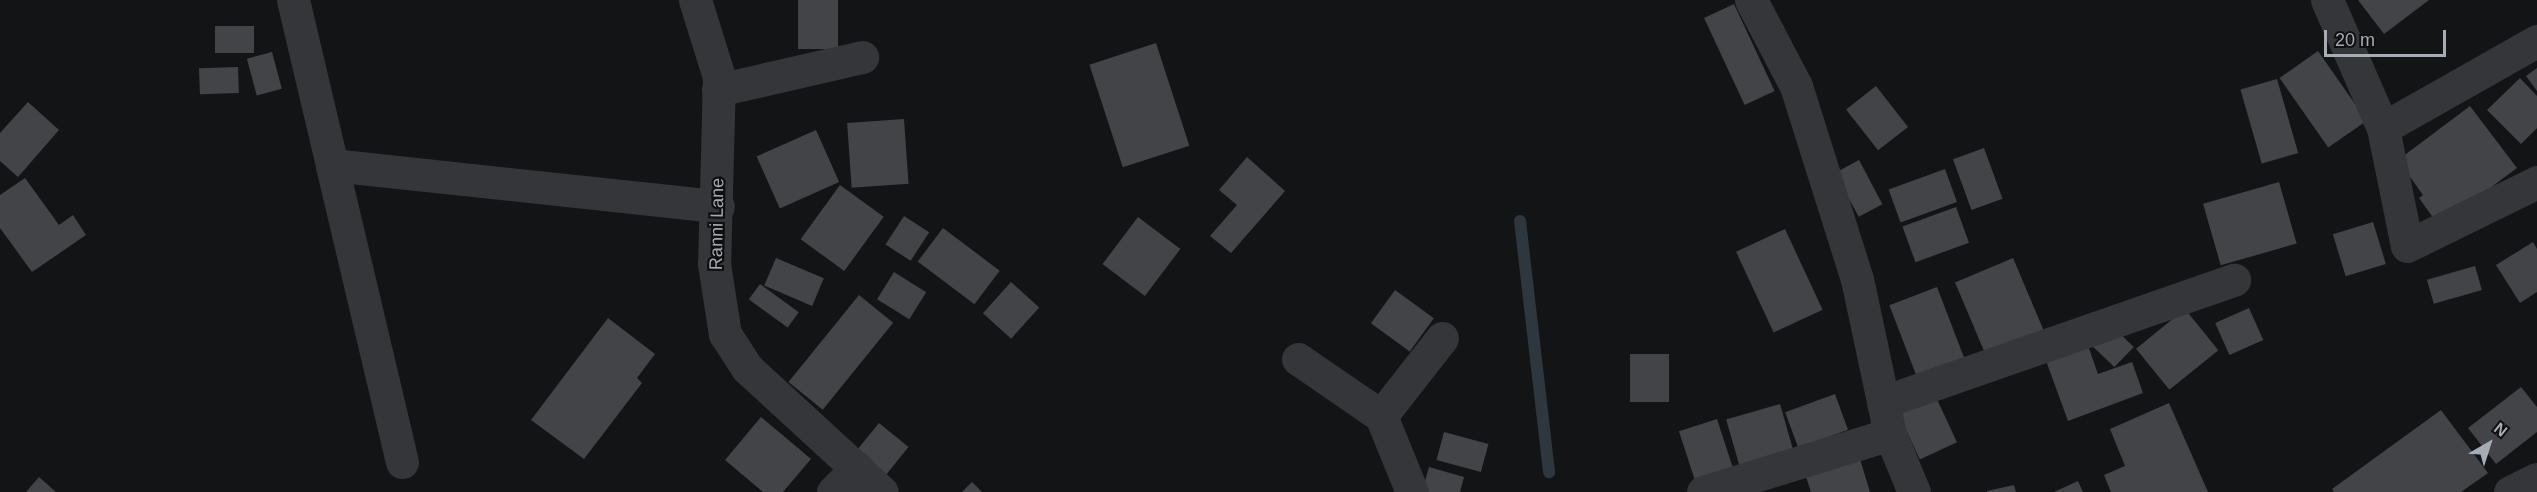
<!DOCTYPE html>
<style>
body{margin:0}
#map{position:relative;width:2537px;height:492px;overflow:hidden;background:#131415;font-family:Helvetica,sans-serif}
div>[style]{position:absolute}
[style*='--x']{left:calc(var(--x)*1px);top:calc(var(--y)*1px);width:calc(var(--w)*1px);rotate:calc(var(--a)*1deg)}
.stream>*{height:12px;margin:-6px;padding:0 6px;transform-origin:6px;border-radius:6px;background:#2e373d}
.building>*{inset:0;background:#424448;transform-origin:0 0}
.minor>*{height:33px;margin:-16.5px;padding:0 16.5px;transform-origin:16.5px;border-radius:16.5px;background:#35363a}
span{translate:-50% -50%;white-space:nowrap;text-align:center;line-height:1.15;-webkit-text-stroke:4.5px #0e0f10;paint-order:stroke}
.street-label{font-size:18px;color:#a6acb4}
.north{position:absolute;left:2459px;top:414px;width:60px;height:60px;-webkit-text-stroke:4px #0e0f10;paint-order:stroke;rotate:39deg;font-size:16px;font-weight:700;line-height:24px;text-align:center;color:#a6acb4}
.north::after{content:'';display:block;margin:auto;width:21px;height:27px;background:#a6acb4;clip-path:polygon(50% 0,100% 100%,50% 72%,0 100%)}
.scale{position:absolute;left:2324px;top:30px;width:122px;height:27px;box-sizing:border-box;border:3px solid #a6acb4;border-top:0;padding-left:8px;font-size:18px;line-height:21px;white-space:nowrap;color:#a6acb4;-webkit-text-stroke:4px #0e0f10;paint-order:stroke}
</style>
<div id="map">
<div class="stream">
<div style="--x:1520;--y:221;--w:253;--a:83.4"></div>
</div>
<div class="building">
<div style="left:798px;top:0;width:40px;height:49px"></div>
<div style="clip-path:polygon(2358px 0,2429px 0,2384px 34px)"></div>
<div style="left:1734px;top:4px;width:96px;height:33px;rotate:65deg"></div>
<div style="left:215px;top:26px;width:39px;height:27px"></div>
<div style="left:1156px;top:43px;width:108px;height:70px;rotate:72deg"></div>
<div style="left:2318px;top:51px;width:85px;height:47px;rotate:55deg"></div>
<div style="left:272px;top:52px;width:38px;height:26px;rotate:75deg"></div>
<div style="left:238px;top:67px;width:26px;height:39px;rotate:88deg"></div>
<div style="clip-path:polygon(2537px 68px,2537px 91px,2526px 76px)"></div>
<div style="clip-path:polygon(2520px 78px,2537px 96px,2537px 128px,2521px 144px,2487px 110px)"></div>
<div style="left:2277px;top:79px;width:77px;height:38px;rotate:74deg"></div>
<div style="left:1876px;top:86px;width:52px;height:38px;rotate:52deg"></div>
<div style="clip-path:polygon(28px 102px,59px 130px,18px 177px,0 161px,0 133px)"></div>
<div style="clip-path:polygon(2470px 106px,2517px 168px,2439px 226px,2419px 198px,2423px 195px,2398px 160px)"></div>
<div style="left:904px;top:119px;width:65px;height:57px;rotate:86deg"></div>
<div style="left:816px;top:130px;width:57px;height:65px;rotate:66deg"></div>
<div style="left:1984px;top:148px;width:54px;height:33px;rotate:70deg"></div>
<div style="clip-path:polygon(1247px 157px,1285px 191px,1231px 253px,1210px 236px,1237px 205px,1219px 190px)"></div>
<div style="left:1859px;top:160px;width:50px;height:27px;rotate:62deg"></div>
<div style="left:1945px;top:169px;width:35px;height:60px;rotate:70deg"></div>
<div style="clip-path:polygon(25px 178px,59px 225px,73px 215px,86px 235px,32px 272px,0 228px,0 195px)"></div>
<div style="left:2279px;top:182px;width:64px;height:79px;rotate:74deg"></div>
<div style="left:840px;top:185px;width:54px;height:67px;rotate:36deg"></div>
<div style="left:1956px;top:207px;width:38px;height:57px;rotate:70deg"></div>
<div style="left:904px;top:216px;width:30px;height:34px;rotate:33deg"></div>
<div style="left:1138px;top:217px;width:53px;height:59px;rotate:37deg"></div>
<div style="left:2373px;top:222px;width:44px;height:42px;rotate:73deg"></div>
<div style="left:943px;top:228px;width:71px;height:42px;rotate:37deg"></div>
<div style="left:1785px;top:229px;width:89px;height:54px;rotate:65deg"></div>
<div style="clip-path:polygon(2533px 242px,2537px 249px,2537px 292px,2520px 303px,2496px 265px)"></div>
<div style="left:776px;top:258px;width:52px;height:30px;rotate:23deg"></div>
<div style="left:2013px;top:258px;width:83px;height:63px;rotate:67deg"></div>
<div style="left:2475px;top:266px;width:25px;height:50px;rotate:74deg"></div>
<div style="left:894px;top:272px;width:38px;height:32px;rotate:32deg"></div>
<div style="left:1011px;top:282px;width:38px;height:42px;rotate:42deg"></div>
<div style="left:760px;top:284px;width:48px;height:19px;rotate:36deg"></div>
<div style="left:1937px;top:287px;width:77px;height:51px;rotate:69deg"></div>
<div style="left:1395px;top:290px;width:48px;height:41px;rotate:36deg"></div>
<div style="left:859px;top:295px;width:44px;height:112px;rotate:39deg"></div>
<div style="left:2249px;top:308px;width:35px;height:37px;rotate:66deg"></div>
<div style="left:2185px;top:309px;width:53px;height:63px;rotate:51deg"></div>
<div style="clip-path:polygon(608px 318px,655px 354px,637px 378px,642px 383px,584px 459px,531px 420px)"></div>
<div style="left:2110px;top:324px;width:33px;height:28px;rotate:44deg"></div>
<div style="clip-path:polygon(2087px 343px,2098px 374px,2132px 362px,2143px 393px,2068px 421px,2045px 358px)"></div>
<div style="left:1669px;top:354px;width:48px;height:39px;rotate:90deg"></div>
<div style="clip-path:polygon(2521px 387px,2537px 407px,2537px 432px,2496px 464px,2468px 428px)"></div>
<div style="left:1835px;top:394px;width:38px;height:53px;rotate:70deg"></div>
<div style="left:1935px;top:395px;width:52px;height:41px;rotate:65deg"></div>
<div style="clip-path:polygon(2169px 403px,2208px 492px,2111px 492px,2104px 475px,2125px 466px,2110px 429px)"></div>
<div style="left:1780px;top:404px;width:48px;height:56px;rotate:74deg"></div>
<div style="clip-path:polygon(2441px 410px,2488px 473px,2461px 492px,2334px 492px,2332px 489px)"></div>
<div style="clip-path:polygon(761px 417px,811px 459px,783px 492px,763px 492px,725px 460px)"></div>
<div style="left:1717px;top:419px;width:51px;height:40px;rotate:72deg"></div>
<div style="left:879px;top:423px;width:38px;height:40px;rotate:39deg"></div>
<div style="left:1444px;top:432px;width:46px;height:29px;rotate:15deg"></div>
<div style="clip-path:polygon(1860px 459px,1870px 492px,1811px 492px,1806px 477px)"></div>
<div style="clip-path:polygon(1429px 467px,1464px 477px,1460px 492px,1422px 492px)"></div>
<div style="clip-path:polygon(39px 477px,56px 492px,26px 492px)"></div>
<div style="clip-path:polygon(2078px 481px,2083px 492px,2054px 492px)"></div>
<div style="clip-path:polygon(972px 482px,982px 492px,962px 492px)"></div>
<div style="clip-path:polygon(2014px 485px,2016px 492px,1987px 492px,1987px 491px)"></div>
</div>
<div class="minor">
<div style="--x:293;--y:0;--w:170;--a:76.7"></div>
<div style="--x:695;--y:0;--w:81;--a:72.7"></div>
<div style="--x:719;--y:77;--w:187;--a:91.5"></div>
<div style="--x:714;--y:264;--w:71;--a:81.1"></div>
<div style="--x:725;--y:334;--w:40;--a:57.1"></div>
<div style="--x:747;--y:368;--w:183;--a:42.6"></div>
<div style="--x:1751;--y:0;--w:97;--a:62.4"></div>
<div style="--x:1796;--y:86;--w:202;--a:72.5"></div>
<div style="--x:1857;--y:279;--w:158;--a:78"></div>
<div style="--x:1890;--y:434;--w:63;--a:67.5"></div>
<div style="--x:2327;--y:0;--w:140;--a:66.4"></div>
<div style="--x:2383;--y:128;--w:120;--a:78.5"></div>
<div style="--x:2407;--y:246;--w:145;--a:-26.2"></div>
<div style="--x:718;--y:90;--w:148;--a:-12.9"></div>
<div style="--x:2383;--y:128;--w:177;--a:-29.5"></div>
<div style="--x:1298;--y:359;--w:101;--a:34.5"></div>
<div style="--x:1883;--y:402;--w:372;--a:-19.2"></div>
<div style="--x:402;--y:462;--w:305;--a:-103.3"></div>
<div style="--x:332;--y:165;--w:388;--a:6.1"></div>
<div style="--x:833;--y:492;--w:34;--a:-45"></div>
<div style="--x:1412;--y:492;--w:82;--a:-112.2"></div>
<div style="--x:1381;--y:416;--w:99;--a:-52"></div>
<div style="--x:1703;--y:492;--w:196;--a:-17.2"></div>
<div style="--x:2510;--y:492;--w:30;--a:-26"></div>
</div>
<div class="street-label">
<span style="left:717px;top:224px;rotate:-89deg">Ranni Lane</span>
</div>
<div class="north">N</div>
<div class="scale">20 m</div>
</div>
